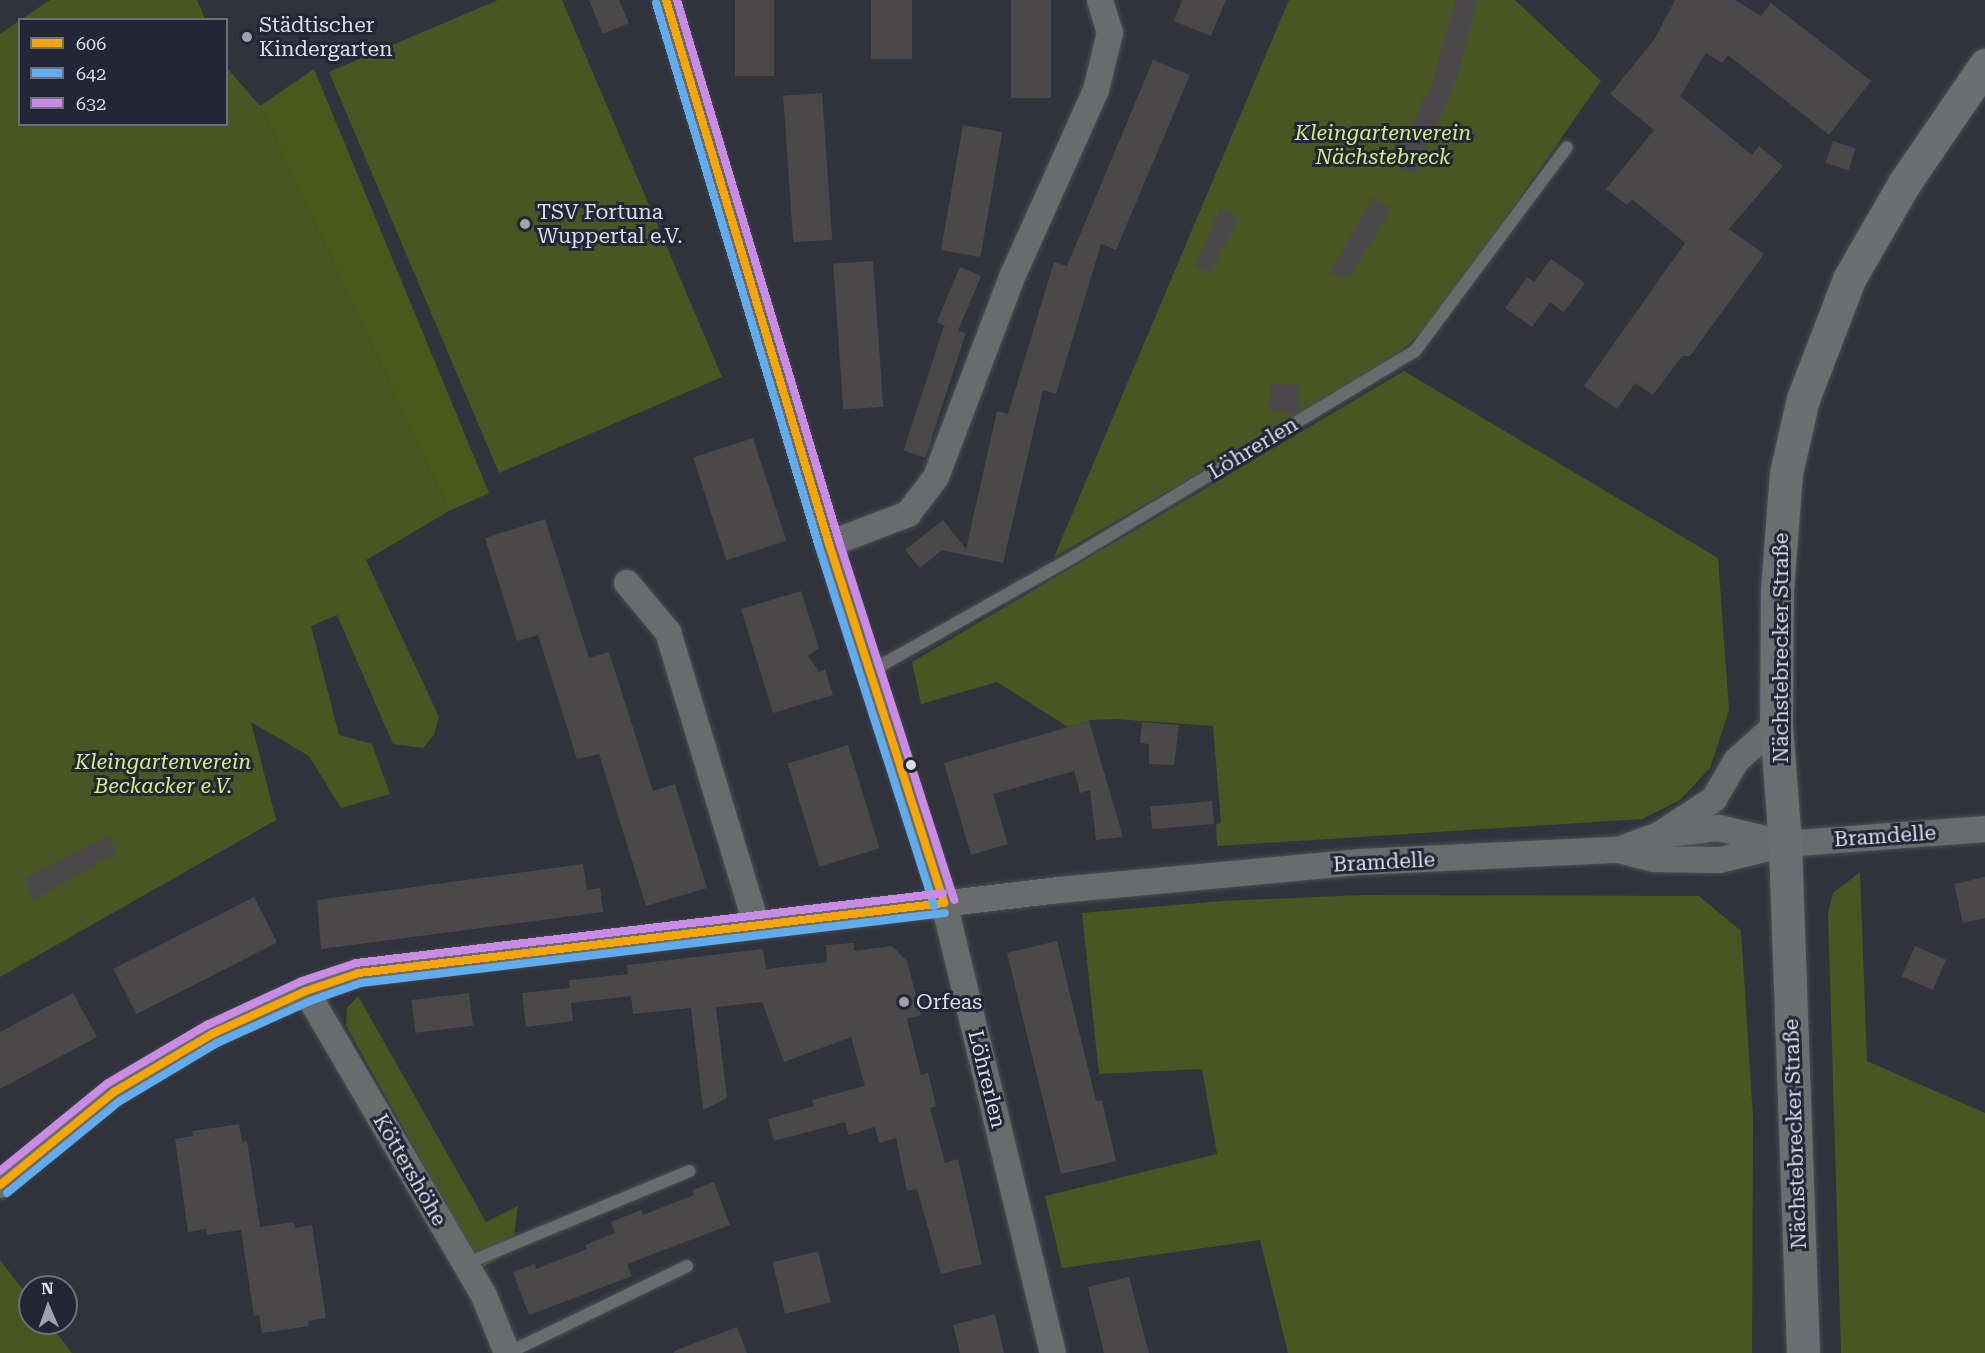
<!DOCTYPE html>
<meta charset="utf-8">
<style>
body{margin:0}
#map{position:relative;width:1985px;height:1353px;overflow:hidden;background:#30333b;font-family:"Roboto Serif",serif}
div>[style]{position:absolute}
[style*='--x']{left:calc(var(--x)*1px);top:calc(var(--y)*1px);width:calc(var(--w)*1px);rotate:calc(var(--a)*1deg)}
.green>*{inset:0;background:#495622}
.forest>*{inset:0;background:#4a581c}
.building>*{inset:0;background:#4a4849;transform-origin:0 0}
.roads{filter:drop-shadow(0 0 2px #4c4f56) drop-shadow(0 0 2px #4c4f56)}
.lane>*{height:12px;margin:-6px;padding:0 6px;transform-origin:6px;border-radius:6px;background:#696c6d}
.street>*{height:26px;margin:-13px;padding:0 13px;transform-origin:13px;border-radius:13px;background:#696c6d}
.secondary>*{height:33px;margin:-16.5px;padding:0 16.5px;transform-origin:16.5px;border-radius:16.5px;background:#6b6f71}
.bus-1>*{height:8px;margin:-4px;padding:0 4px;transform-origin:4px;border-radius:4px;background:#f7a600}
.bus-2>*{height:8px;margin:-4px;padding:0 4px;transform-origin:4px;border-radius:4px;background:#60acee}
.bus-3>*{height:8px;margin:-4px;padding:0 4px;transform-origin:4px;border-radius:4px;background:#ca8be6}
.dots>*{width:16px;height:16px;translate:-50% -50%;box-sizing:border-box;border:3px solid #222636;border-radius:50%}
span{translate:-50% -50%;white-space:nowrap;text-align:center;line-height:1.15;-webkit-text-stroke:6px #222636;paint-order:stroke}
.poi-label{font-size:21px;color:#dbdee8}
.left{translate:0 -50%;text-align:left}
.park-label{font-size:21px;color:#d1f079;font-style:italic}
.street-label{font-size:21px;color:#dbdee8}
.legend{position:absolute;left:18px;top:18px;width:210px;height:108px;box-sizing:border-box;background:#222636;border:2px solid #6c707d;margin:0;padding:8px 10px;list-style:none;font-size:18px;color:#dbdee8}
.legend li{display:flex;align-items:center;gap:12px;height:30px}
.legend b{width:30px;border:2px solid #6c707d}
.north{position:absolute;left:18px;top:1275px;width:60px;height:60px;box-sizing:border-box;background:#222636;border:2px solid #6c707d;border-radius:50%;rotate:358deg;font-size:16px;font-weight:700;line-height:24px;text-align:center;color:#dbdee8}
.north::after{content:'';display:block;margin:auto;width:21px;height:27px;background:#9fa2ab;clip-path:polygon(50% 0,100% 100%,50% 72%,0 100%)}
</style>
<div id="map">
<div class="green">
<div style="clip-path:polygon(50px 0,197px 0,205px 19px,22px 19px)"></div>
<div style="clip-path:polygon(498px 0,562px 0,722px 377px,499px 473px,329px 72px)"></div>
<div style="clip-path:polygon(1289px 0,1515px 0,1601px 81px,1435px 320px,1402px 350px,1363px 378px,1054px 557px)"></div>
<div style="clip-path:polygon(19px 21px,20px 124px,226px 124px,227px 68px,260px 106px,449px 511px,366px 560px,439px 717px,434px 735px,423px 748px,393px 744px,337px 615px,311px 626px,339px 735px,372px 744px,390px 794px,341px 808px,309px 756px,251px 722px,276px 820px,0 977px,0 34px)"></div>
<div style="clip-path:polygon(1404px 371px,1718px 558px,1729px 710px,1710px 768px,1680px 800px,1642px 819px,1217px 846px,1216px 824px,1221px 823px,1213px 726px,1115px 719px,1092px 720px,1068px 727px,997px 682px,921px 704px,912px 662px)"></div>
<div style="clip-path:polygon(1860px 872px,1867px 1061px,1985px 1113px,1985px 1353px,1841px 1353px,1828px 912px,1833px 893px)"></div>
<div style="clip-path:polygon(1362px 895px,1699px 896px,1741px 931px,1753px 1117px,1752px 1353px,1288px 1353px,1260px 1240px,1062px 1268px,1045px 1196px,1217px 1154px,1202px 1069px,1099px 1074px,1082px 913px,1222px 901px)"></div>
<div style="clip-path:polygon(358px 996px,486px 1222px,518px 1206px,512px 1251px,481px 1268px,346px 1025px,347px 1008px)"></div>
<div style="clip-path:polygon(0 1260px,30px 1299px,30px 1323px,49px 1323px,72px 1353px,0 1353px)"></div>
</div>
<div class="forest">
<div style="clip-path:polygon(314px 69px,489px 493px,449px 511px,260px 106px)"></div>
</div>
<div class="building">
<div style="clip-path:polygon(589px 0,619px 0,629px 23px,603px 34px)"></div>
<div style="left:735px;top:0;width:39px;height:76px"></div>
<div style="left:871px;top:0;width:41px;height:59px"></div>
<div style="left:1011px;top:0;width:40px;height:98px"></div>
<div style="clip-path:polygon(1182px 0,1226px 0,1211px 36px,1174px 21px)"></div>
<div style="clip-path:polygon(1455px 0,1478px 0,1457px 78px,1415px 175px,1395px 165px,1425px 95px,1428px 97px)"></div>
<div style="clip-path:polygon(1675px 0,1735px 0,1761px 16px,1771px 3px,1871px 81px,1829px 135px,1728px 55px,1722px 63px,1706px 53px,1680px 96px,1752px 155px,1759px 146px,1783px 166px,1729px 229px,1764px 254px,1690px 356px,1682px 356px,1653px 395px,1635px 383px,1617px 409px,1584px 386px,1685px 243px,1632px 199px,1627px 205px,1606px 189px,1654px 130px,1610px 94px,1654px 40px)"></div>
<div style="clip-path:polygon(1153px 60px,1190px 75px,1116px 250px,1101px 244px,1056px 394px,1043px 390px,1003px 563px,942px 550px,920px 568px,905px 550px,943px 520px,966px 549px,997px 411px,1008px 414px,1054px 262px,1067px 266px)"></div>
<div style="left:822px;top:93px;width:147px;height:39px;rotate:86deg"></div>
<div style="left:963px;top:125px;width:40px;height:127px;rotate:10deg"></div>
<div style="left:1833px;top:141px;width:24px;height:23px;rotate:19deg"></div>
<div style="clip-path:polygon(1373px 197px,1392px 209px,1351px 276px,1348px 274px,1344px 281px,1330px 272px)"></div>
<div style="clip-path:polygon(1220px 208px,1239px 218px,1211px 274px,1195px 266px)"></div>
<div style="clip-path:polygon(1551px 259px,1585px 283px,1564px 312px,1550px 302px,1532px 327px,1505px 308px,1527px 277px,1534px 282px)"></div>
<div style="left:873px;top:261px;width:146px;height:40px;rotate:86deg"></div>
<div style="left:960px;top:267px;width:23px;height:60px;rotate:23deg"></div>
<div style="left:944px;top:326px;width:23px;height:131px;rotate:18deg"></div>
<div style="left:1271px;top:383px;width:29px;height:28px;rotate:4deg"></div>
<div style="left:753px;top:438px;width:108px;height:63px;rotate:72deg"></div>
<div style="clip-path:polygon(545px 519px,589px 658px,609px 652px,653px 791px,675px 784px,707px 888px,646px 906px,599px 754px,577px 759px,538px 635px,517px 641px,485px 538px)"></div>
<div style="clip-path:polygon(801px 591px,819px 648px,808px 656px,819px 672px,825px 669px,833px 695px,773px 713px,741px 609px)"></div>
<div style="clip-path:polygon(1089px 721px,1123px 837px,1096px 840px,1090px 790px,1080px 793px,1074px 771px,993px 794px,1008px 844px,971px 855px,944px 763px)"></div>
<div style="clip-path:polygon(1142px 722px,1179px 725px,1174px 765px,1149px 764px,1149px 744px,1140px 743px)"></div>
<div style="left:848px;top:745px;width:108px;height:63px;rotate:73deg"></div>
<div style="left:1212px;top:801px;width:23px;height:62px;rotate:85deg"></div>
<div style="clip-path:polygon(108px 836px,117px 852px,32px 901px,25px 878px)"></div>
<div style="clip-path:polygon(583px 864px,587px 890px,600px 888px,603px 912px,321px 949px,317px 900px)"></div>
<div style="clip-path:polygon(1985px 877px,1985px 918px,1963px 923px,1954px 884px)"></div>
<div style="left:254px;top:897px;width:51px;height:158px;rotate:63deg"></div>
<div style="clip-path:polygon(1057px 941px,1096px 1101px,1102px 1100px,1116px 1161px,1061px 1174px,1007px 953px)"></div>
<div style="clip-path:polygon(854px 943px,854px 951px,892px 946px,907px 961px,921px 1015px,907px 1019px,921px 1075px,928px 1073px,936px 1106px,930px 1108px,945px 1163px,958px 1159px,982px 1264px,941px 1274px,917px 1189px,907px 1191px,896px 1138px,879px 1143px,875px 1127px,849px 1135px,845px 1122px,774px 1141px,768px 1119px,814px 1106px,812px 1100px,865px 1086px,851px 1037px,784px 1062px,762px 1002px,716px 1007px,727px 1098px,703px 1110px,691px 1008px,633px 1014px,631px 996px,571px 1003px,573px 1021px,526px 1027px,522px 993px,570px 988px,569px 980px,628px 974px,627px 965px,763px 949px,766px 969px,827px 962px,826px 945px)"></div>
<div style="left:1915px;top:946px;width:34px;height:33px;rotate:24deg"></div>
<div style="clip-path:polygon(73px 993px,97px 1037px,0 1089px,0 1032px)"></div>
<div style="left:469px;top:993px;width:33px;height:58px;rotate:83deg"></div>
<div style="clip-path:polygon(239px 1124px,242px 1142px,247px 1141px,260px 1227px,294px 1222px,295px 1228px,312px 1225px,326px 1318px,308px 1321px,309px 1326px,262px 1333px,259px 1315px,254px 1316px,241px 1230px,207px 1235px,206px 1229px,188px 1232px,175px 1139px,193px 1136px,192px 1131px)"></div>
<div style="clip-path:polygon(714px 1182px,730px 1225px,627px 1264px,632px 1276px,529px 1315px,513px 1272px,535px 1264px,536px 1269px,587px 1249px,585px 1245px,615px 1233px,611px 1222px,641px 1210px,643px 1215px,694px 1195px,692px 1190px)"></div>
<div style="left:818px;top:1251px;width:53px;height:47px;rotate:76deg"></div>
<div style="clip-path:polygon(1129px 1277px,1149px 1353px,1104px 1353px,1088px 1287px)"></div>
<div style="clip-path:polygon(995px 1314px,1004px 1353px,960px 1353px,953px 1325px)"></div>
<div style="clip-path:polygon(737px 1327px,747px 1353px,674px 1353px,674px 1351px)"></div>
</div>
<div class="roads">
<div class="lane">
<div style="--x:871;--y:671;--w:234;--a:-29.4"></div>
<div style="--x:1075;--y:556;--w:397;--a:-31.1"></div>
<div style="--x:1415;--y:351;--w:254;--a:-53.3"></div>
<div style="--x:465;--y:1264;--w:243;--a:-22.5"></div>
<div style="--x:508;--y:1353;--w:199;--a:-25.9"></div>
</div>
<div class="street">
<div style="--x:666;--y:0;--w:568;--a:73.32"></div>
<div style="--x:829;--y:544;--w:377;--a:72.2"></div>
<div style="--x:944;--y:903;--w:463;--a:76.4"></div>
<div style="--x:829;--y:544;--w:85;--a:-20.8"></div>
<div style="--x:908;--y:514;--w:46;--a:-52.9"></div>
<div style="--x:936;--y:477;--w:214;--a:-69.2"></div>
<div style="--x:1012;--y:277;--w:205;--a:-65.8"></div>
<div style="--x:1096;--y:90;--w:59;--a:-76.2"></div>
<div style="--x:1110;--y:33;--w:34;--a:-107"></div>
<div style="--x:627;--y:583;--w:64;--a:50.1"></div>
<div style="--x:668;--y:632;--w:305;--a:73.2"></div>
<div style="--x:1667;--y:834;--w:52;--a:-6.6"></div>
<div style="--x:1719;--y:828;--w:65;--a:13.4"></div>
<div style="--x:1618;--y:850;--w:44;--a:-20.1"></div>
<div style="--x:1659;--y:835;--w:66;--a:-33.2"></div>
<div style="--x:1714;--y:799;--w:44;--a:-59.9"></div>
<div style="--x:1736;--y:761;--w:54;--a:-42"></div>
<div style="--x:306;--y:991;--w:353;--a:59.7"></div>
<div style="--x:484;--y:1296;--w:61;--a:68"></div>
<div style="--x:0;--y:1185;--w:147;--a:-39.2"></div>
<div style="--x:114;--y:1092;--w:114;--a:-30.6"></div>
<div style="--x:212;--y:1034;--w:103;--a:-24.6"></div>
<div style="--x:306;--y:991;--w:56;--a:-18.8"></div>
<div style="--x:359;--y:973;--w:705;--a:-6.76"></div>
<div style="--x:1059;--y:890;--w:302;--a:-5.3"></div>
<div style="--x:1360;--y:862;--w:258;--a:-2.7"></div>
<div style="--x:1618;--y:850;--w:36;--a:14"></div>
<div style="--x:1653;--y:859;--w:67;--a:0.9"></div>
<div style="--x:1720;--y:860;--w:67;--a:-13.8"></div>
<div style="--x:1785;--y:844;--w:201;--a:-4.3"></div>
</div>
<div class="secondary">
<div style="--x:1803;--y:1353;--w:509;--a:-92.03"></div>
<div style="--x:1785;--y:844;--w:119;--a:-94.3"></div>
<div style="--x:1776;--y:725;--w:135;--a:-89.6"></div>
<div style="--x:1777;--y:590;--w:117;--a:-85.6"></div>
<div style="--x:1786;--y:473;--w:76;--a:-77.1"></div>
<div style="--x:1803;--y:399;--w:129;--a:-69"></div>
<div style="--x:1849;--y:279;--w:112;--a:-60"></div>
<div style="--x:1905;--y:182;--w:142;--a:-55.6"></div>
</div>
</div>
<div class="bus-1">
<div style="--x:666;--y:0;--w:568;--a:73.32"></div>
<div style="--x:829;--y:544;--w:377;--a:72.2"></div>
<div style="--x:0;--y:1185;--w:147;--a:-39.2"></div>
<div style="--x:114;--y:1092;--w:114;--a:-30.6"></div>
<div style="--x:212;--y:1034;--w:103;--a:-24.6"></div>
<div style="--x:306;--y:991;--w:56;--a:-18.8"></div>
<div style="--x:359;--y:973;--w:589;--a:-6.82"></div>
</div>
<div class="bus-2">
<div style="--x:656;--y:3;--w:568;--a:73.32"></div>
<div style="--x:819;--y:547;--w:377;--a:72.2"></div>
<div style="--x:7;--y:1193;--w:146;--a:-39.2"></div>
<div style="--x:120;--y:1101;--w:113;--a:-30.9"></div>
<div style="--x:217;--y:1043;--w:102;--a:-24.3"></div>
<div style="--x:310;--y:1001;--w:54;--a:-19.4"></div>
<div style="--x:361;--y:983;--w:588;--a:-6.84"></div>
</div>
<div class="bus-3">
<div style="--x:677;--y:0;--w:565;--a:73.33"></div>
<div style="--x:839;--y:541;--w:377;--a:72.2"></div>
<div style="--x:0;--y:1171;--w:139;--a:-39.2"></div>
<div style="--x:108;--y:1083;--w:115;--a:-30.4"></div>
<div style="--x:207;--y:1025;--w:105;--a:-24.9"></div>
<div style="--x:302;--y:981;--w:57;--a:-18.4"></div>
<div style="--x:356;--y:963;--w:591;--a:-6.8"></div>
</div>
<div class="dots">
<div style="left:247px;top:37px;background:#9fa2ab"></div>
<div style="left:525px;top:224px;background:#9fa2ab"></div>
<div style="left:911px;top:765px;background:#dbdee8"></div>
<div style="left:904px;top:1002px;background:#9fa2ab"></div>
</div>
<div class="poi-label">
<span class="left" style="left:259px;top:37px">Städtischer<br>Kindergarten</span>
<span class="left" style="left:537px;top:224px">TSV Fortuna<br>Wuppertal e.V.</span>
<span class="left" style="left:916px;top:1002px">Orfeas</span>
</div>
<div class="park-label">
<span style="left:1383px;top:145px">Kleingartenverein<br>Nächstebreck</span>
<span style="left:163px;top:774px">Kleingartenverein<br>Beckacker e.V.</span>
</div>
<div class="street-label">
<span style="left:1253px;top:448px;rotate:-31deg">Löhrerlen</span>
<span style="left:1781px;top:648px;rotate:-90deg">Nächstebrecker Straße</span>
<span style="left:1885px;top:836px;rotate:-4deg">Bramdelle</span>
<span style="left:1384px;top:862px;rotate:-3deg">Bramdelle</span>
<span style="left:987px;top:1079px;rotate:76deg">Löhrerlen</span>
<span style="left:1795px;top:1134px;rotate:-92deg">Nächstebrecker Straße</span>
<span style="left:410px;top:1170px;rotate:60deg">Köttershöhe</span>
</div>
<ul class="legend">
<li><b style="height:8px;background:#f7a600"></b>606</li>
<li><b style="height:8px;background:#60acee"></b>642</li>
<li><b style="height:8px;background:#ca8be6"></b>632</li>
</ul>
<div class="north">N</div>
</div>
